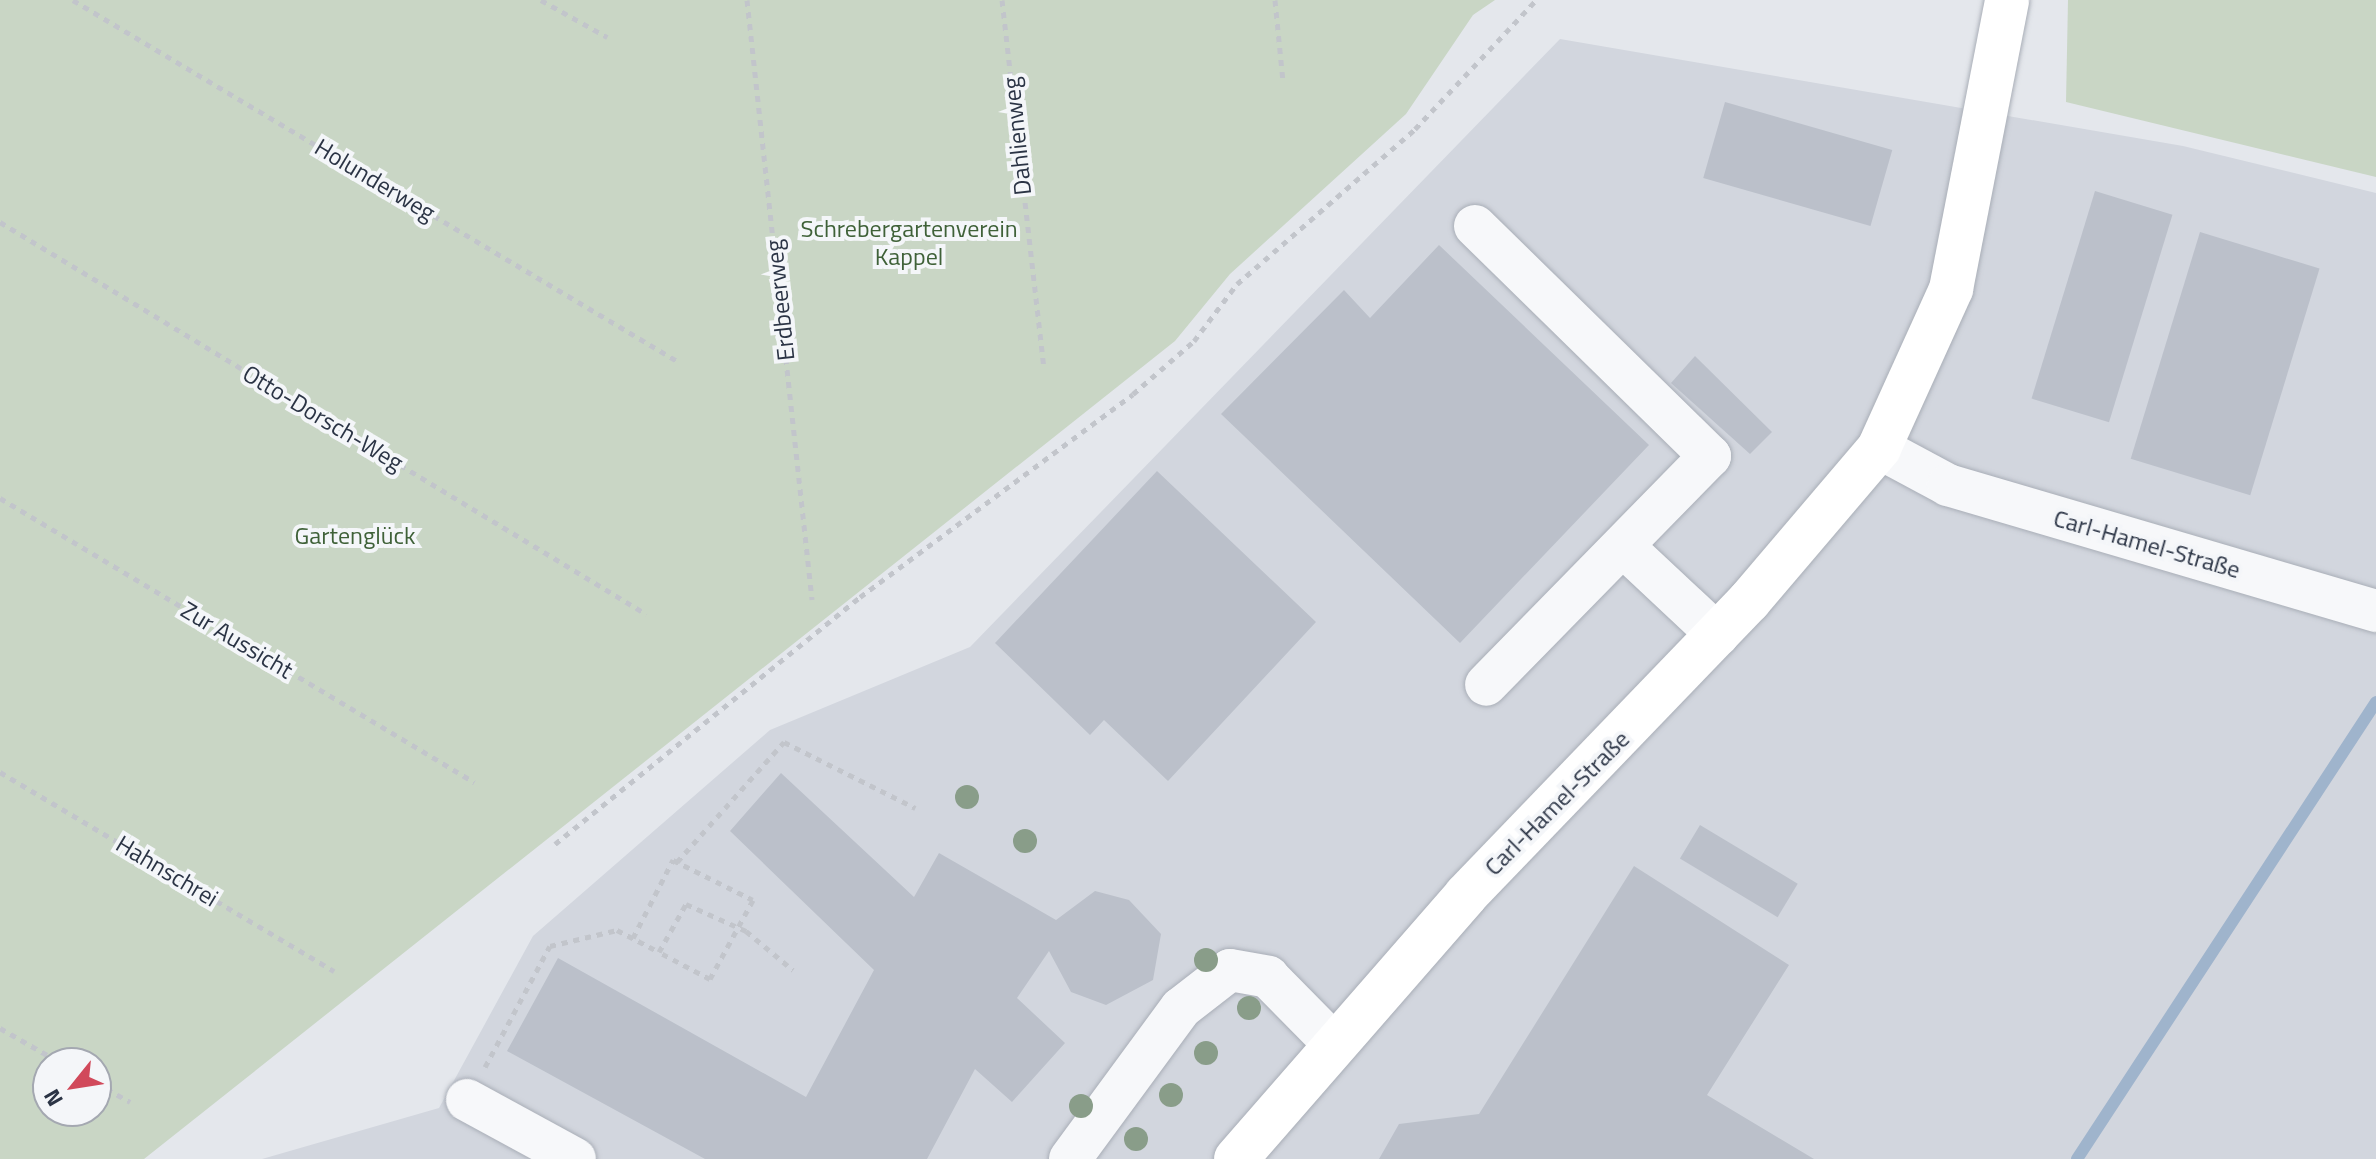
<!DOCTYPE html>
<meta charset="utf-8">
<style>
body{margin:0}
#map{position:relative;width:2376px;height:1159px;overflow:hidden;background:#e4e7ec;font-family:"Titillium Web",sans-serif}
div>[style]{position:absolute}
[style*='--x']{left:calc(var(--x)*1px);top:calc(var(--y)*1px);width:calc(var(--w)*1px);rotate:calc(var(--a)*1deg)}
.built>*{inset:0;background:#d2d6de}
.green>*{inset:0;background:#c9d6c5}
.stream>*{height:12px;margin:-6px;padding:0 6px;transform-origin:6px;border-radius:6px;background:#9fb4cc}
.building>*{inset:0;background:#bbc0ca;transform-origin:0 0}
.path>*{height:5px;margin-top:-2.5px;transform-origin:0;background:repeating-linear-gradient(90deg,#c2c5cb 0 6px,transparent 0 12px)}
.roads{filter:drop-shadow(0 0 2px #a9aeb7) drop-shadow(0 0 2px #a9aeb7)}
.minor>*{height:42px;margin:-21px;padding:0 21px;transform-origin:21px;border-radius:21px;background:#f7f8fa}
.major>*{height:44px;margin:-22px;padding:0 22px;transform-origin:22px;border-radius:22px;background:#fff}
.trees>*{width:24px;height:24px;margin:-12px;border-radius:50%;background:#899d89}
span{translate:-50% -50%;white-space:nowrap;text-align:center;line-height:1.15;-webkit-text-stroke:8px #f4f6f9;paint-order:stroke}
.street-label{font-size:24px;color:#2b3445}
.park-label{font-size:24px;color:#3f6138}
.north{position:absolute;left:32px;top:1047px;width:80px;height:80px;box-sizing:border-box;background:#f4f6f9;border:2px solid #a4a8b1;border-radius:50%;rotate:240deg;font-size:22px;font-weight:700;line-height:32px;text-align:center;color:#2b3445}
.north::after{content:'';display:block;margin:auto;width:28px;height:36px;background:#d1495b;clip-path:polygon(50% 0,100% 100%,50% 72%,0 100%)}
</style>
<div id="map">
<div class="built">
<div style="clip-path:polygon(1560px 39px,2183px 146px,2376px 193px,2376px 1159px,262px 1159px,439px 1108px,533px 936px,770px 730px,970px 647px)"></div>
</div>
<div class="green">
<div style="clip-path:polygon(evenodd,0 0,1495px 0,1473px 15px,1406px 114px,1230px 274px,1175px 341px,144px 1159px,0 1159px,0 0,48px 1063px,96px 1063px,96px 1111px,48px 1111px,48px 1063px)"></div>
<div style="clip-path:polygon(2068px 0,2376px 0,2376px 177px,2066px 102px)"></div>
</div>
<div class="stream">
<div style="--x:2077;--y:1159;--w:546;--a:-56.8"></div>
</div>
<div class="building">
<div style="left:1725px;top:102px;width:174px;height:79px;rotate:16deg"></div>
<div style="left:2095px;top:191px;width:81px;height:217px;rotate:17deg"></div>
<div style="left:2200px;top:232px;width:125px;height:237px;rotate:17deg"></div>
<div style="clip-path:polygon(1439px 245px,1649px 445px,1460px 643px,1221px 414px,1344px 290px,1370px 318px)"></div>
<div style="clip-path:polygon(1695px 356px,1772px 432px,1750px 454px,1671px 383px)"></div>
<div style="clip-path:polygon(1157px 471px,1316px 622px,1168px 781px,1104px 720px,1090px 735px,995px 643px)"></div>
<div style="clip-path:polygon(781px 773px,914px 897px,939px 853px,1056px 920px,1095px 891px,1129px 900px,1161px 934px,1153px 980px,1106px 1005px,1071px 992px,1049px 951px,1017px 998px,1065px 1043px,1012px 1102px,975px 1069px,927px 1159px,705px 1159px,507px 1051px,558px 958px,806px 1097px,874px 970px,730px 831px)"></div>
<div style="left:1700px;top:825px;width:114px;height:39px;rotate:31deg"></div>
<div style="clip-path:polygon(1634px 866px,1789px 965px,1707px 1095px,1814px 1159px,1379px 1159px,1399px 1124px,1479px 1114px)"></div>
</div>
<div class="path">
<div style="--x:73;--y:0;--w:704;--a:30.87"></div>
<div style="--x:541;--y:0;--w:76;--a:29.3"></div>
<div style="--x:747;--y:0;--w:603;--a:83.81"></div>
<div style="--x:1002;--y:0;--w:369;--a:83.5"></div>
<div style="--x:1275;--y:0;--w:82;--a:84.4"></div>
<div style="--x:0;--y:222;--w:756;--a:31.25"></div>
<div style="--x:0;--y:498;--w:553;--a:30.93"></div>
<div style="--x:0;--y:772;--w:389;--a:30.8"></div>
<div style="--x:555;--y:844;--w:392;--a:-39"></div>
<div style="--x:860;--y:597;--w:340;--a:-36.6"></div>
<div style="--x:1133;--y:394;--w:81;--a:-41"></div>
<div style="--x:1194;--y:341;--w:71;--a:-53"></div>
<div style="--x:1237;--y:284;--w:236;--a:-41"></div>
<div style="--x:1415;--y:129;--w:177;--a:-46.8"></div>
<div style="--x:677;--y:862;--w:161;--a:-48.3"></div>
<div style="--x:784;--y:742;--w:147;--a:26.7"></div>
<div style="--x:633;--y:938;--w:88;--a:-62.9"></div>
<div style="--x:673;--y:860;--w:89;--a:26.6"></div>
<div style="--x:753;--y:900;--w:90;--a:118.6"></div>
<div style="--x:710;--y:979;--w:58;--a:-152.1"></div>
<div style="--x:0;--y:1028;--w:70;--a:29.8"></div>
<div style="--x:485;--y:1067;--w:137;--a:-61.8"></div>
<div style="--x:550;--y:946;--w:69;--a:-13.4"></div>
<div style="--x:617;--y:930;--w:47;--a:27.6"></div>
<div style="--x:659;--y:952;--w:55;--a:-60.6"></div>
<div style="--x:686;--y:904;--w:66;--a:24.2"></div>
<div style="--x:746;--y:931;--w:61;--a:39.7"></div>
<div style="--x:96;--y:1083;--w:39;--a:29"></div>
</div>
<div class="roads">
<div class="minor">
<div style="--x:1475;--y:226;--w:329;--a:44.4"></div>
<div style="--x:1710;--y:456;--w:320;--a:134.4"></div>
<div style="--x:1879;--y:448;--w:78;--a:28.2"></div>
<div style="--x:1948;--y:485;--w:446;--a:16.4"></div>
<div style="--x:1626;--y:549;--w:126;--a:43.1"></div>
<div style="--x:467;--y:1100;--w:123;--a:28.6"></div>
<div style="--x:1070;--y:1159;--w:187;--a:-53.7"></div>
<div style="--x:1181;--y:1008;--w:62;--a:-37.8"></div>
<div style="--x:1230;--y:970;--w:39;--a:10"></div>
<div style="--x:1268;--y:977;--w:93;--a:45.4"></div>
</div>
<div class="major">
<div style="--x:1236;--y:1159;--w:350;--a:-48.9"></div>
<div style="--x:1466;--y:895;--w:408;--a:-46.1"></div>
<div style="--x:1749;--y:601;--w:201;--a:-49.6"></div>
<div style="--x:1879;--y:448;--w:175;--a:-65.6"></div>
<div style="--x:1951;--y:289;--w:294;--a:-79"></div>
</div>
</div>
<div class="trees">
<div style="left:967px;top:797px"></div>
<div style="left:1025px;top:841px"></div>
<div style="left:1206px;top:960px"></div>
<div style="left:1249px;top:1008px"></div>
<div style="left:1206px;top:1053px"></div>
<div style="left:1171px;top:1095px"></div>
<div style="left:1081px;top:1106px"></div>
<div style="left:1136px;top:1139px"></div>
</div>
<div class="street-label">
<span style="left:1017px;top:136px;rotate:-96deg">Dahlienweg</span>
<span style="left:375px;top:180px;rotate:31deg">Holunderweg</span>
<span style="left:780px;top:300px;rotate:-96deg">Erdbeerweg</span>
<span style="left:323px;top:418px;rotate:31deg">Otto-Dorsch-Weg</span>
<span style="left:2147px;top:544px;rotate:16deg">Carl-Hamel-Straße</span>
<span style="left:237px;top:640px;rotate:31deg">Zur Aussicht</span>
<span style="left:1557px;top:803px;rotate:-45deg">Carl-Hamel-Straße</span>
<span style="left:167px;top:871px;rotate:31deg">Hahnschrei</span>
</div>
<div class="park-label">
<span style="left:909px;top:243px">Schrebergartenverein<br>Kappel</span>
<span style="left:355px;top:536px">Gartenglück</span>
</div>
<div class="north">N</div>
</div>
